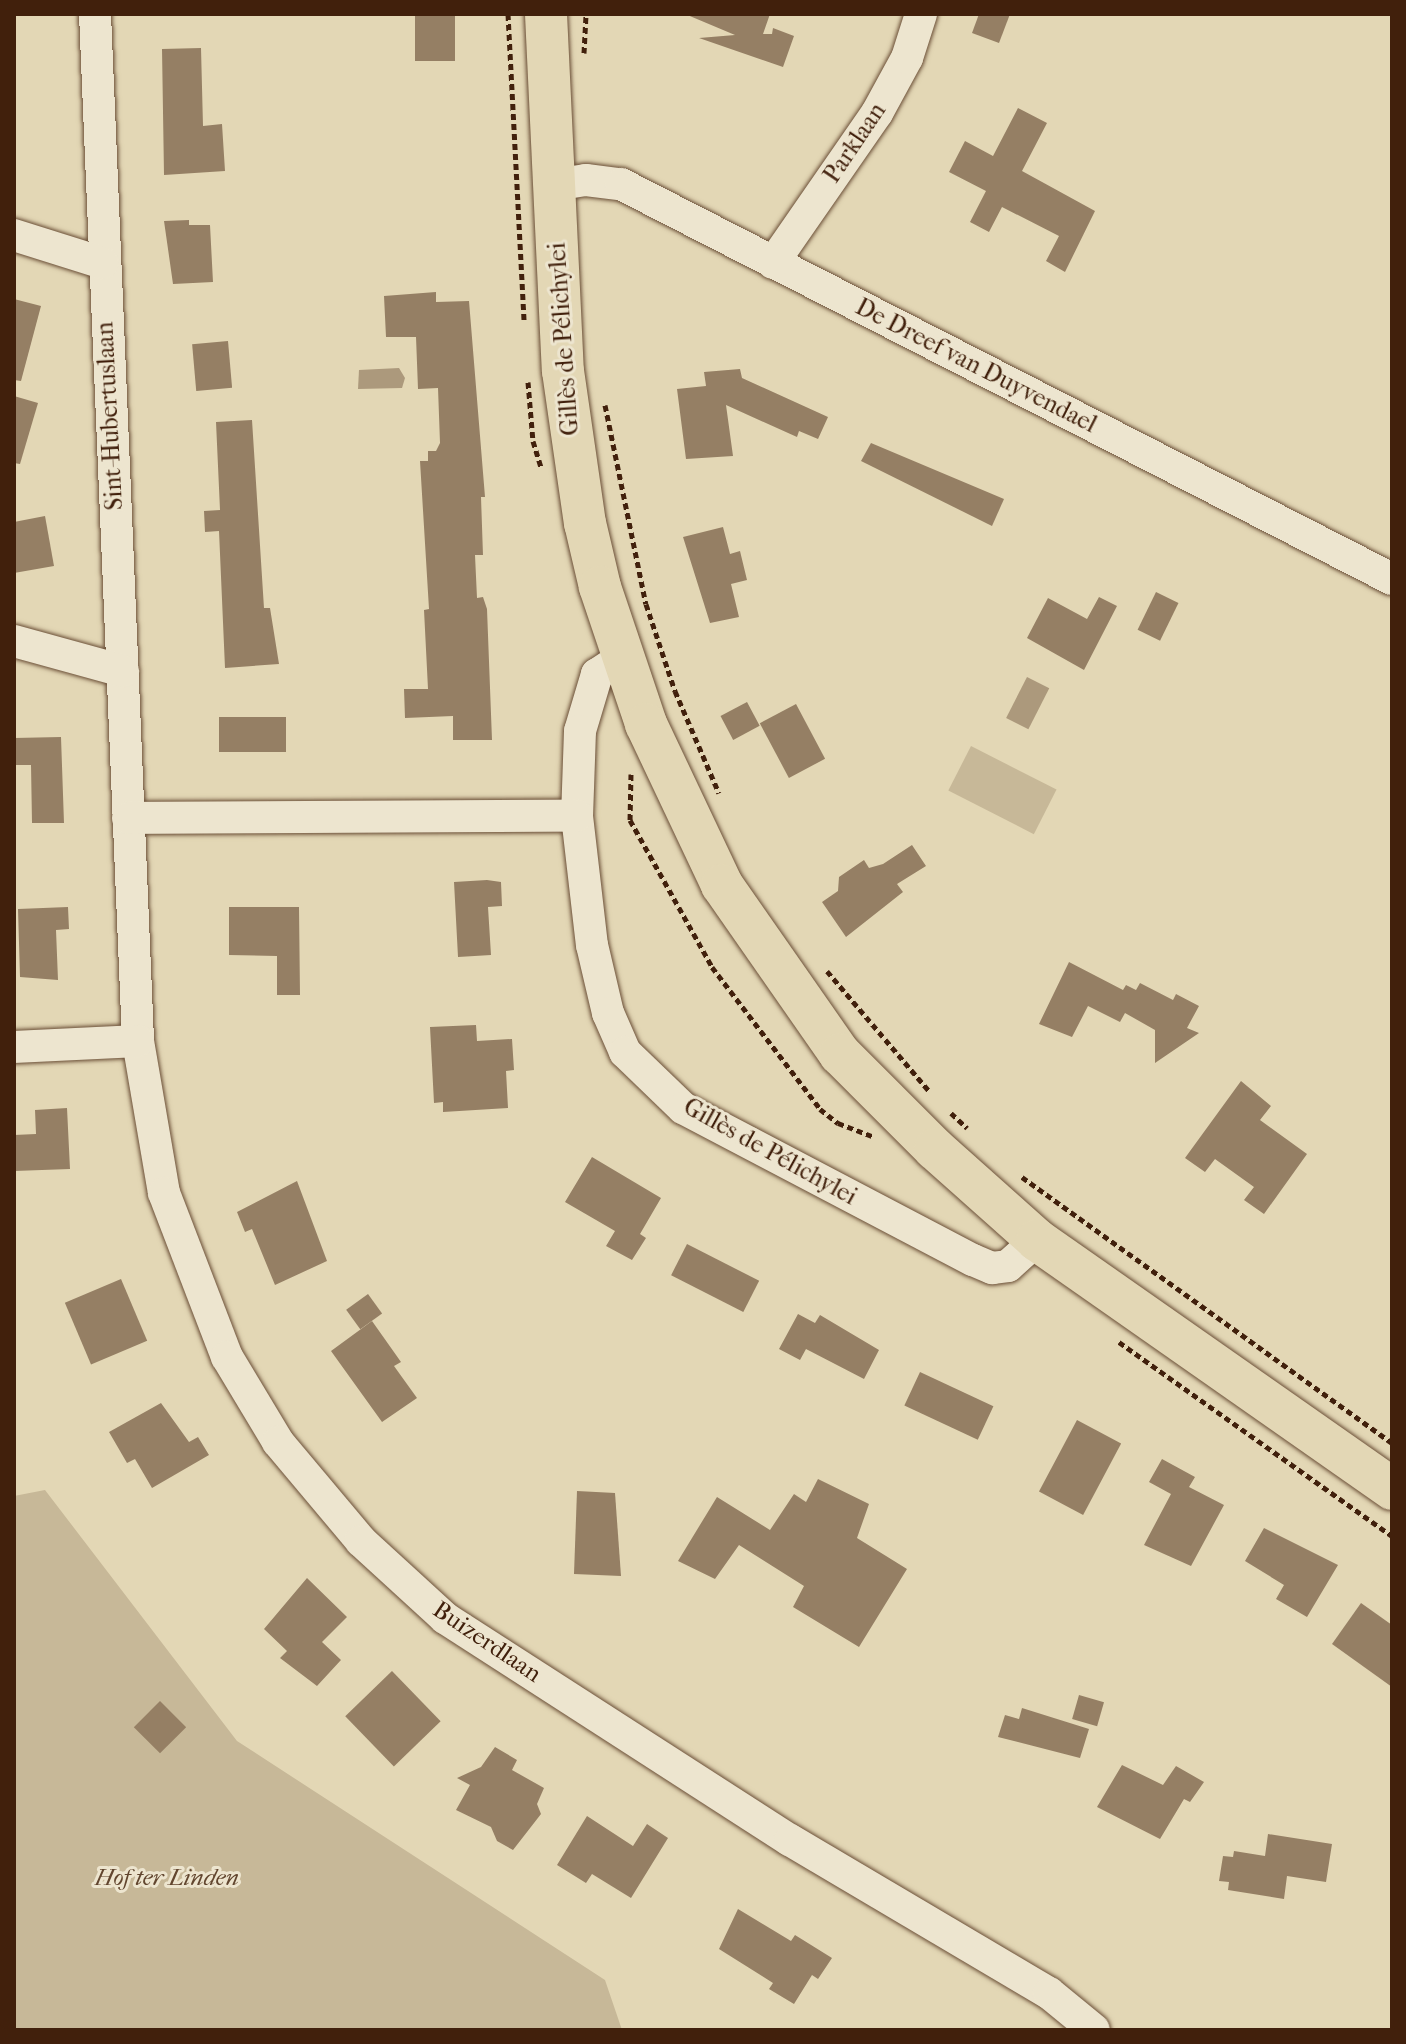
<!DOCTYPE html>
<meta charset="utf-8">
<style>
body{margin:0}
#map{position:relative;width:1406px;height:2044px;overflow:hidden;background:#e3d7b5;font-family:"IM FELL French Canon",serif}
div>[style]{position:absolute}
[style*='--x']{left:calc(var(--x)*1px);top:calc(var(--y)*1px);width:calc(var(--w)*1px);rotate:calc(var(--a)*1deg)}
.green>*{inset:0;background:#c7b898;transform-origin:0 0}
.water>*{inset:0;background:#ac997c;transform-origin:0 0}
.building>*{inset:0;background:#957f64;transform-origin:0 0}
.path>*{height:5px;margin-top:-2.5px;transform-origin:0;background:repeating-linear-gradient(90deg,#41200c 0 6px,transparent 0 10px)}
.roads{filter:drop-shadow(0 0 2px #6a4e36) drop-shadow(0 0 2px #6a4e36)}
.minor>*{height:32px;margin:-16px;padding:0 16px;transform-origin:16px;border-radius:16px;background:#ede5cf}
.major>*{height:42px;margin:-21px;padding:0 21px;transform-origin:21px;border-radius:21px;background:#e3d7b5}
span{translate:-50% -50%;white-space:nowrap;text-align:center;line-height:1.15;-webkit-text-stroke:6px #ede5cf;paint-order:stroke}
.street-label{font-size:24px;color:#41200c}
.park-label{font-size:24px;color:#62462f;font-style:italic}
.frame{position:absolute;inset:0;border:16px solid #41200c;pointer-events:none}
</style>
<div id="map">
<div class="green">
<div style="left:971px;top:746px;width:96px;height:50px;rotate:27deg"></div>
<div style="clip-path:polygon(45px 1490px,237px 1741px,605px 1980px,622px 2030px,14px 2030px,14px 1496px)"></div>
</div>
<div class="water">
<div style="clip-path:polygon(399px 368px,405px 378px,402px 388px,358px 389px,359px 370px)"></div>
<div style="left:1027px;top:677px;width:25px;height:46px;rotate:27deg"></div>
</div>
<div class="building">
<div style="left:415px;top:14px;width:40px;height:47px"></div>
<div style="clip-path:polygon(685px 14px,770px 14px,763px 34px,772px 34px,773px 28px,794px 36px,783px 67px,699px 38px,735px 35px)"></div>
<div style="clip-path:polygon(979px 14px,1010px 14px,999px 43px,972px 33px)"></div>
<div style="clip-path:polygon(201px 48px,203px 126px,222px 124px,225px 171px,164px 175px,162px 49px)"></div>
<div style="clip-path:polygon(1018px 108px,1047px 123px,1022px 171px,1095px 211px,1065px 272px,1046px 261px,1059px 236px,1002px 207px,989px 232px,970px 222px,986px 191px,949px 172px,965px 141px,993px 156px)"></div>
<div style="clip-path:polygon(189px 220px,189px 225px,210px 225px,213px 282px,173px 284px,164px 221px)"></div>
<div style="clip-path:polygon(436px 292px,436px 302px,469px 301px,485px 497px,481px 497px,483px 555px,475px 555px,477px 598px,483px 597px,487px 609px,492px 740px,453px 740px,453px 716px,405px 718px,404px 689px,428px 689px,424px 610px,429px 609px,420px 461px,428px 461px,428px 451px,436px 451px,440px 443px,438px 388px,418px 389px,416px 337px,386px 337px,384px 296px)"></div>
<div style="clip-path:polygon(14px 299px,41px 306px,21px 381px,14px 380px)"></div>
<div style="left:228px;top:341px;width:47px;height:36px;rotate:85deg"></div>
<div style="clip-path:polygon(740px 369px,742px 378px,828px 417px,818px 439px,799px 431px,797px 437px,726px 405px,733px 456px,686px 459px,677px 389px,706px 386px,704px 372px)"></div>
<div style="clip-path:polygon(14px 396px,38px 403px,20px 464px,14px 463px)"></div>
<div style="clip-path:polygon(252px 420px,264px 608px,270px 608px,279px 664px,225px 668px,219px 531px,205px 532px,204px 511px,220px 510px,216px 422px)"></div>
<div style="clip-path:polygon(871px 443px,1004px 499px,992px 526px,861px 461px)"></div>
<div style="clip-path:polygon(45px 516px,54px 566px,14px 573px,14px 522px)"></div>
<div style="clip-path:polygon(723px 527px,730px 554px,740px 551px,747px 580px,731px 584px,739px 617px,710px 623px,683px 537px)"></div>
<div style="left:1156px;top:592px;width:25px;height:42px;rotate:26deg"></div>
<div style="clip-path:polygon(1099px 597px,1117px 606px,1084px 670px,1027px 638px,1048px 598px,1087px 619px)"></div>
<div style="left:747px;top:702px;width:27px;height:30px;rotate:62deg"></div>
<div style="left:796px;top:704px;width:62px;height:41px;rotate:62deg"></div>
<div style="left:286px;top:717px;width:35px;height:67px;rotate:90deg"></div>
<div style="clip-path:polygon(61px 737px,64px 823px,32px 823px,31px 765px,14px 765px,14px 738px)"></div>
<div style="clip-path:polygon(912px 845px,926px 866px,897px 884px,903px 892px,846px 937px,822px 902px,838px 891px,839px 877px,864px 860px,869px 868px,883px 864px)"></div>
<div style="clip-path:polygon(487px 880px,501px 882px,502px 906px,488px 907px,491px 955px,458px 957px,454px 882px)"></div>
<div style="clip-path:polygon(68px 907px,69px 929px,56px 930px,58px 980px,20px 977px,18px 909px)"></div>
<div style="clip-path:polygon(229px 907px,299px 907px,300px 995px,277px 995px,277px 956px,229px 955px)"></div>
<div style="clip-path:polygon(1069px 962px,1123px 990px,1126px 985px,1136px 990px,1140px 983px,1173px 1000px,1176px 994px,1199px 1006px,1187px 1028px,1199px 1033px,1155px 1063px,1155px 1030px,1125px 1013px,1120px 1022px,1088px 1006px,1072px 1037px,1039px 1024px)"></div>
<div style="clip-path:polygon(476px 1025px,477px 1041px,512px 1039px,514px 1070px,506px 1071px,508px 1108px,443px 1112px,443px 1102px,434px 1103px,430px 1027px)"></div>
<div style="clip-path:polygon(1241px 1081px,1271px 1106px,1260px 1120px,1307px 1154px,1264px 1214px,1244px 1200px,1254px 1187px,1215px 1159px,1205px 1172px,1185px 1158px)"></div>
<div style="clip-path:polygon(67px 1108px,70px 1169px,14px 1171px,14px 1135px,36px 1134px,35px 1110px)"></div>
<div style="clip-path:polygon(592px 1157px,661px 1198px,640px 1234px,646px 1238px,632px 1260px,606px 1246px,615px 1231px,565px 1202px)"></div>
<div style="clip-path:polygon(297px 1181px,327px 1261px,275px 1285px,252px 1229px,245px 1232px,237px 1212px)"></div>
<div style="left:687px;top:1244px;width:81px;height:35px;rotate:27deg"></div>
<div style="left:121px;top:1279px;width:67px;height:61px;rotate:67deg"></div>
<div style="left:368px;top:1294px;width:24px;height:27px;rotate:54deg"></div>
<div style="clip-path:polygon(798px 1314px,815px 1323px,820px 1315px,879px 1350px,864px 1379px,806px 1349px,800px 1360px,779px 1349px)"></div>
<div style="clip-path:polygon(372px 1321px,401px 1362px,394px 1366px,417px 1398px,382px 1422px,331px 1351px)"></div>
<div style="left:920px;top:1372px;width:81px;height:37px;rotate:25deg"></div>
<div style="clip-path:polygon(161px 1403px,189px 1442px,198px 1437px,209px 1455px,152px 1488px,135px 1459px,127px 1463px,109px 1432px)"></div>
<div style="left:1077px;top:1420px;width:50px;height:81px;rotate:28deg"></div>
<div style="clip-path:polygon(1162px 1459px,1195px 1477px,1189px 1487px,1224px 1505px,1191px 1566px,1144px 1545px,1171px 1494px,1149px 1482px)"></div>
<div style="clip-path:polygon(818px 1479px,869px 1504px,857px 1538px,907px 1569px,859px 1647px,793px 1607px,804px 1586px,739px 1545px,715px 1579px,678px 1561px,717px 1497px,770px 1530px,794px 1494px,806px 1502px)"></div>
<div style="clip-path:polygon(577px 1491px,615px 1493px,621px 1576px,574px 1574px)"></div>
<div style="clip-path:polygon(1264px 1528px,1338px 1565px,1307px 1617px,1276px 1599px,1284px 1585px,1245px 1561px)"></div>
<div style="clip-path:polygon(307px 1578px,347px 1617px,322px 1642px,341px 1660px,317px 1686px,280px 1658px,287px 1651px,264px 1629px)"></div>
<div style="clip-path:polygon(1361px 1603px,1392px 1625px,1392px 1687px,1332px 1644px)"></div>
<div style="left:392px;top:1671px;width:70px;height:65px;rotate:46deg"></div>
<div style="left:1079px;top:1695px;width:26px;height:25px;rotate:16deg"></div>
<div style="left:160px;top:1701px;width:37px;height:37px;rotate:45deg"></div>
<div style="clip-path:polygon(1022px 1708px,1089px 1729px,1080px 1758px,998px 1737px,1005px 1715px,1019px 1719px)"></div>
<div style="clip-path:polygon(495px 1747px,517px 1760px,512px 1770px,544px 1788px,537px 1804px,541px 1814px,513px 1850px,497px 1841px,491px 1827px,456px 1810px,470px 1785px,457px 1778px,481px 1767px)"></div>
<div style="clip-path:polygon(1122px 1765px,1163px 1785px,1176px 1766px,1204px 1782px,1190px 1802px,1184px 1799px,1160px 1839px,1097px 1807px)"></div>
<div style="clip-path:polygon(587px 1816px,633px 1846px,647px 1824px,668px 1838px,631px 1898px,592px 1874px,586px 1883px,557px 1865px)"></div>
<div style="clip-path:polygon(1268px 1834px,1332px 1844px,1326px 1882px,1287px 1876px,1284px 1899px,1228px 1890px,1229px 1882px,1219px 1881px,1223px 1856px,1233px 1857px,1234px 1851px,1265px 1856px)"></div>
<div style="clip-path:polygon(738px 1909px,791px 1941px,795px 1935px,832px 1958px,818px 1979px,812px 1975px,794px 2004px,769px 1989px,773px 1983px,719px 1949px)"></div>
</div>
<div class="path">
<div style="--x:508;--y:14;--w:307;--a:87"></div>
<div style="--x:584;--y:53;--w:39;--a:-87"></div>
<div style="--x:528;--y:382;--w:59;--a:85.2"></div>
<div style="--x:533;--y:441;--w:27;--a:73"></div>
<div style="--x:605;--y:405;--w:203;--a:78.4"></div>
<div style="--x:646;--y:604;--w:92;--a:71.6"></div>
<div style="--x:675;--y:691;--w:111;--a:66.7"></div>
<div style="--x:631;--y:774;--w:46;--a:91.2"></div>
<div style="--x:630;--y:820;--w:168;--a:60.8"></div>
<div style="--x:712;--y:967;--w:178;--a:52.7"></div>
<div style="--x:820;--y:1109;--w:23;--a:38"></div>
<div style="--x:838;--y:1123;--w:39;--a:21"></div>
<div style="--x:827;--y:971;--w:159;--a:49.6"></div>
<div style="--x:951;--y:1113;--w:22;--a:43"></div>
<div style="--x:1022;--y:1177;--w:456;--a:35.7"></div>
<div style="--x:1119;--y:1342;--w:335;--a:35.4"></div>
</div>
<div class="roads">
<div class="minor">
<div style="--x:95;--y:14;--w:1028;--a:87.6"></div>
<div style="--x:138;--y:1041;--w:154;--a:80.3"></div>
<div style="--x:164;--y:1193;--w:176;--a:69"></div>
<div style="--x:227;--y:1357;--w:99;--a:59"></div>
<div style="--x:278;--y:1442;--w:129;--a:50"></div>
<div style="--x:361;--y:1541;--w:114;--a:42.5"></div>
<div style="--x:445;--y:1618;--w:410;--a:32.8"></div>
<div style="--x:790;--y:1840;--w:301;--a:30.6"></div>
<div style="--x:1049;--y:1993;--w:58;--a:39.4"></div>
<div style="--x:554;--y:185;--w:32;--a:-9"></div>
<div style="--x:586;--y:180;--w:35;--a:7"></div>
<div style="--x:621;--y:184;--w:866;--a:27.13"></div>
<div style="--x:14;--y:235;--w:93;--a:17.5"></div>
<div style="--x:773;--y:263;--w:183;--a:-55.3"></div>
<div style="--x:877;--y:113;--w:63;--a:-61.4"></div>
<div style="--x:907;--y:58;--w:46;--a:-72.3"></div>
<div style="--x:14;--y:641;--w:113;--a:15.4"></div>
<div style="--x:622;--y:658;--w:30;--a:147"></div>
<div style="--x:597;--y:674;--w:59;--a:106.6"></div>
<div style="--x:580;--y:731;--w:85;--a:92"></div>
<div style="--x:577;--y:816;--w:130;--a:83.4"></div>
<div style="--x:592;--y:945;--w:70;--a:76.8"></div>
<div style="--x:608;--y:1013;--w:43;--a:66.4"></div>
<div style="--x:625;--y:1052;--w:81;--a:44"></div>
<div style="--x:683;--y:1108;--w:327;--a:27.7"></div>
<div style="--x:973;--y:1260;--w:21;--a:23"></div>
<div style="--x:992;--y:1268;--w:16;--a:-7"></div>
<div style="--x:1008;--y:1266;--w:39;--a:-42"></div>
<div style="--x:128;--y:818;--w:449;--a:-0.3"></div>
<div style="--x:14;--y:1047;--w:124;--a:-2.8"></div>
</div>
<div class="major">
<div style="--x:546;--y:14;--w:357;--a:87.3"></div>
<div style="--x:563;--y:371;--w:154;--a:81.8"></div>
<div style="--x:585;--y:523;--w:66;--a:76.8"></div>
<div style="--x:600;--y:587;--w:145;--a:71.4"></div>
<div style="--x:646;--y:724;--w:178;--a:64.7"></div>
<div style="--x:722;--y:885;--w:206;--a:55.1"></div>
<div style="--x:840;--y:1054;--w:134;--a:45"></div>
<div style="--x:935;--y:1149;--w:137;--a:41.7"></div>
<div style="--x:1037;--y:1240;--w:434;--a:35"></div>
</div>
</div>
<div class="street-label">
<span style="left:855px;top:143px;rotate:-56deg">Parklaan</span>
<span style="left:564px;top:339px;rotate:-94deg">Gillès de Pélichylei</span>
<span style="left:976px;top:366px;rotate:27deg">De Dreef van Duyvendael</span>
<span style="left:110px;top:416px;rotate:-93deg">Sint-Hubertuslaan</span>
<span style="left:770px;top:1152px;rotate:29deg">Gillès de Pélichylei</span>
<span style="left:487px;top:1642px;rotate:34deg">Buizerdlaan</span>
</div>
<div class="park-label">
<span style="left:167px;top:1878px">Hof ter Linden</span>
</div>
<div class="frame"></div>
</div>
